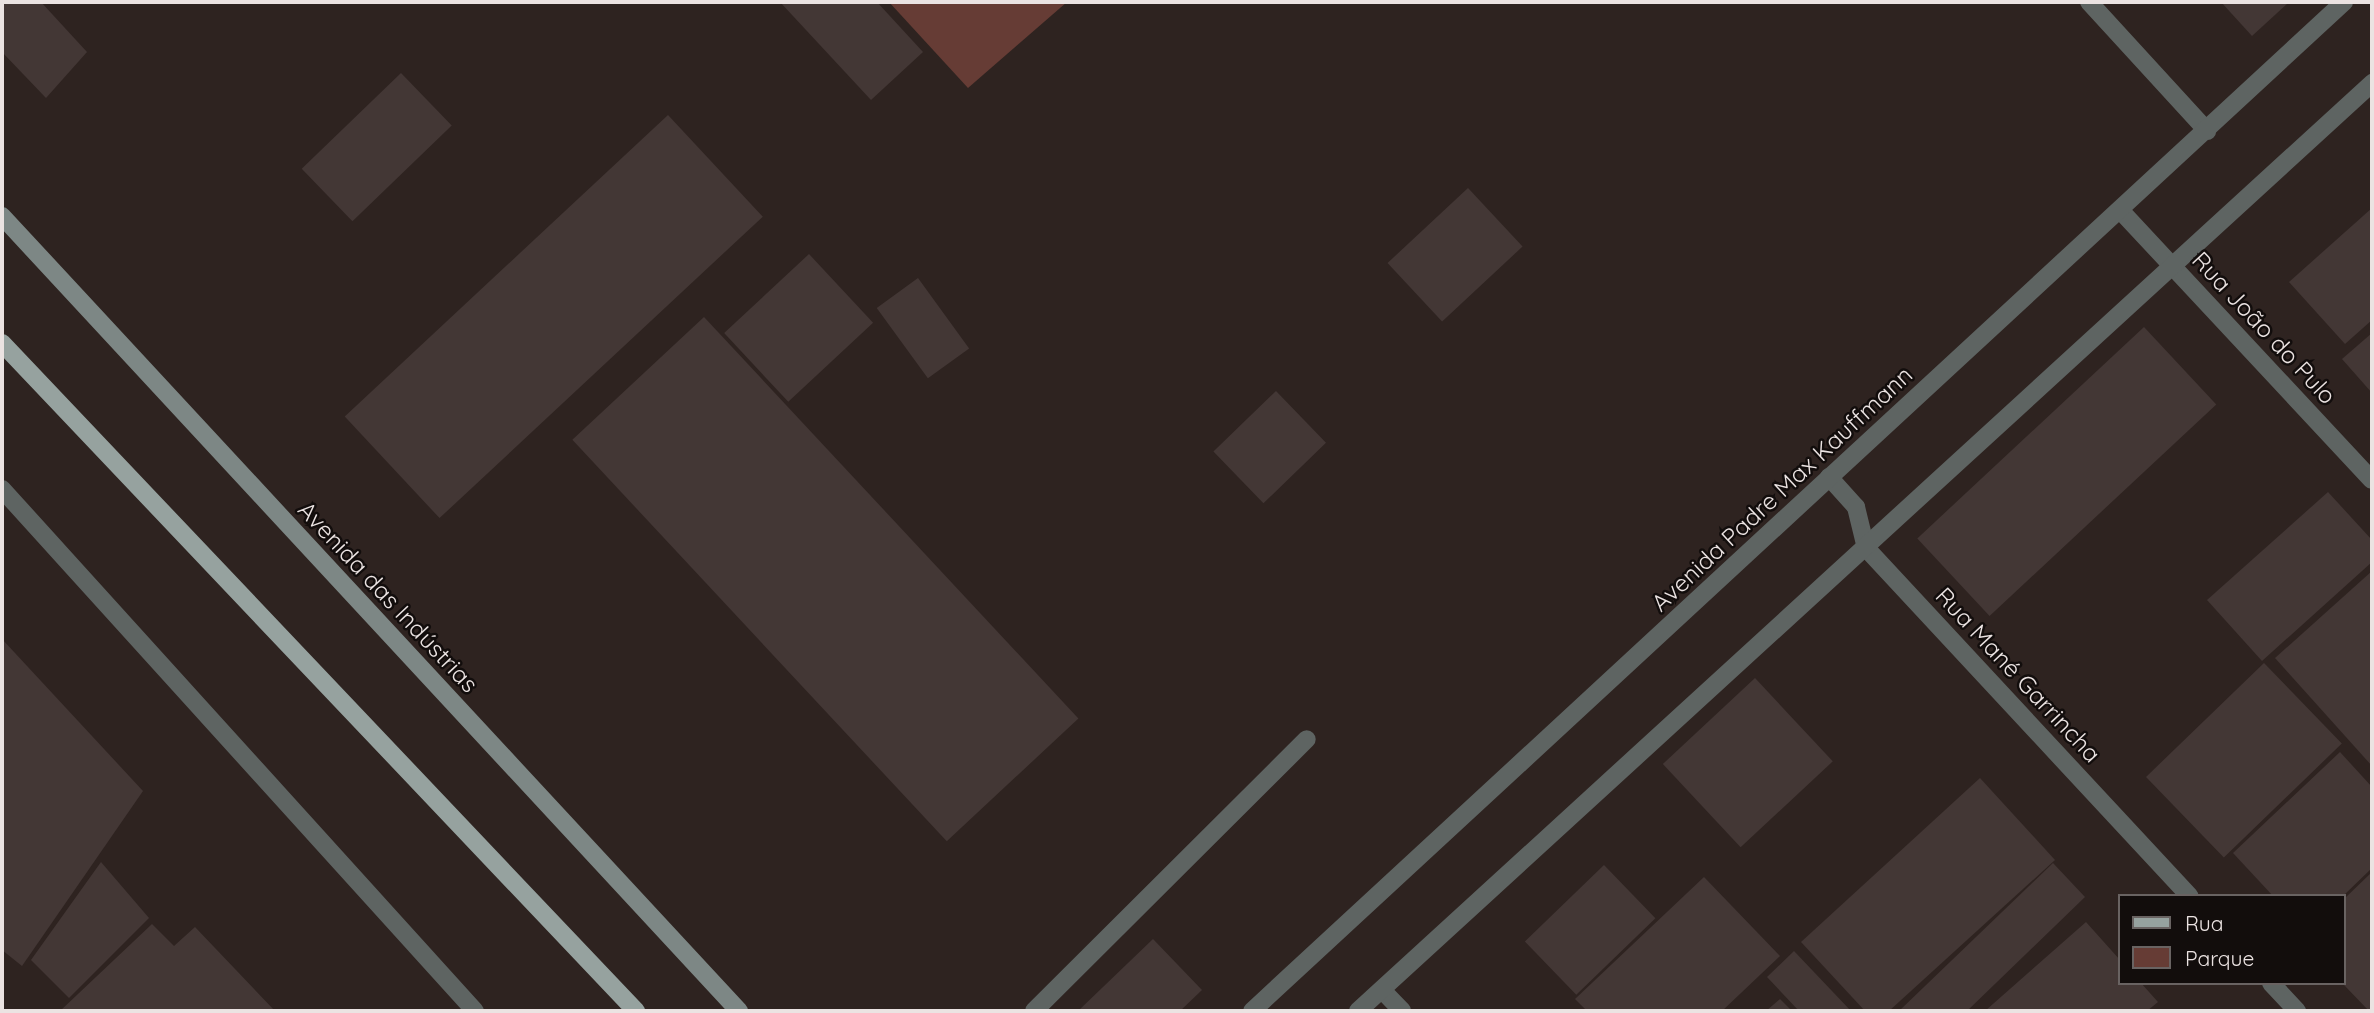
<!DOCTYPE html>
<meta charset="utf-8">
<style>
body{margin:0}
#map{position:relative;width:2374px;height:1013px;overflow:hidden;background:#2e2320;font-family:Quicksand,sans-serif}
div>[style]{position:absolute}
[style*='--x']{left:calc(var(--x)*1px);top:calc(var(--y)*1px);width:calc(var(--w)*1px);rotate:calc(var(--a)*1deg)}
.green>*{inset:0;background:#663c35}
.building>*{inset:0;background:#433735;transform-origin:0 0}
.lane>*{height:18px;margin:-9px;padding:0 9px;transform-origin:9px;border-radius:9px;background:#5e6462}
.street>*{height:18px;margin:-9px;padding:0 9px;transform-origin:9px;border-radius:9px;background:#5e6462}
.secondary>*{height:18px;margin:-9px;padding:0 9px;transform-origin:9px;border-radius:9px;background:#7d8785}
.primary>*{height:18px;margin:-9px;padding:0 9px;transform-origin:9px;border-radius:9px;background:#96a29f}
span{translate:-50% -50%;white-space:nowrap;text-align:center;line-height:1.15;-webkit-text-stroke:5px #120d0c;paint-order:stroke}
.street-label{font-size:24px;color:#ebe3e2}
.frame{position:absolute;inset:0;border:4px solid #ebe3e2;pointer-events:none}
.legend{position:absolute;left:2118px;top:894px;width:228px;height:91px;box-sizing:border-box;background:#120d0c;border:2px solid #696362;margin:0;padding:9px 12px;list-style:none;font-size:21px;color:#ebe3e2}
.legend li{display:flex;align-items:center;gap:14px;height:35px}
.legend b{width:35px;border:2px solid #696362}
</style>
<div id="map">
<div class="green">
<div style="clip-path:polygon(889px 2px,1067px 2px,968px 88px)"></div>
</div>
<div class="building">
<div style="clip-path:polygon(2px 2px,41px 2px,87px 52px,46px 98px,2px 52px)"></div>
<div style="clip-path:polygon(780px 2px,877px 2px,923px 52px,871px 100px)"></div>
<div style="clip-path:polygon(2221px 2px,2289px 2px,2252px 36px)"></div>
<div style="left:401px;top:73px;width:73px;height:138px;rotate:46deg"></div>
<div style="left:668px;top:115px;width:139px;height:442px;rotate:47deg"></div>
<div style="left:1468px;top:188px;width:80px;height:110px;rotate:47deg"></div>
<div style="clip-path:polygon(2372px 208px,2372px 320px,2345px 344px,2289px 282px)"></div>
<div style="left:809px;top:254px;width:94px;height:116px;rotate:47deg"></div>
<div style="left:918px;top:278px;width:87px;height:51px;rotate:54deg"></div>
<div style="left:704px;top:317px;width:549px;height:180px;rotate:47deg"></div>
<div style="left:2144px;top:327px;width:106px;height:310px;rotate:47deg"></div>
<div style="clip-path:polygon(2372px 333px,2372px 393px,2342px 359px)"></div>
<div style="left:1276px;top:391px;width:72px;height:87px;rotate:46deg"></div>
<div style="clip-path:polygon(2328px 492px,2372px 540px,2372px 562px,2262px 661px,2207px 600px)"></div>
<div style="clip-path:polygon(2372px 571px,2372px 766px,2275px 658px)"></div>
<div style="clip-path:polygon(2px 639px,143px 791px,22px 966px,2px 950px)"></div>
<div style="left:2264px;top:663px;width:112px;height:164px;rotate:46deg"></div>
<div style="left:1755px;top:678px;width:114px;height:126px;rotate:47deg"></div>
<div style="clip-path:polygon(2340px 752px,2372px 787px,2372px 868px,2343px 896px,2273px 896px,2233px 853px)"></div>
<div style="clip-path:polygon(1980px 778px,2055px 860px,1889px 1011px,1865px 1011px,1801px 942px)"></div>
<div style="clip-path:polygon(101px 862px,149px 918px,69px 998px,31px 960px)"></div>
<div style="clip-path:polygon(2053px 863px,2085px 897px,1967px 1011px,1899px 1011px)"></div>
<div style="left:1604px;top:865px;width:74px;height:110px;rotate:46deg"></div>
<div style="clip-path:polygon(2372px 872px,2372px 1011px,2369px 1011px,2344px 985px,2344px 899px)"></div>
<div style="clip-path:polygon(1704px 877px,1780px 956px,1722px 1011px,1587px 1011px,1575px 999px)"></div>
<div style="clip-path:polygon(2086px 922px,2120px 960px,2120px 983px,2141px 983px,2158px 1002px,2147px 1011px,1985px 1011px)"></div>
<div style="clip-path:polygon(152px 924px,174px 946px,195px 927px,275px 1011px,60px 1011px)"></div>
<div style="clip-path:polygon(1153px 939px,1202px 990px,1180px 1011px,1078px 1011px)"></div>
<div style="clip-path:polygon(1794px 951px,1851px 1011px,1799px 1011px,1767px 977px)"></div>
<div style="clip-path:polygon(1780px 999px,1792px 1011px,1766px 1011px)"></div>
</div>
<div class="lane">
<div style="--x:2;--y:489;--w:704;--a:47.82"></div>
<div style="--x:1034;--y:1011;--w:385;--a:-44.9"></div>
</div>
<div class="street">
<div style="--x:2089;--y:2;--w:175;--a:47.5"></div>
<div style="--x:2120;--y:210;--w:369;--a:47"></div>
<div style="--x:1829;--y:477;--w:40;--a:48"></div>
<div style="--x:1856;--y:507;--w:42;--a:76.3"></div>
<div style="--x:1866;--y:548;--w:475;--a:47.1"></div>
<div style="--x:2271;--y:983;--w:38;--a:47"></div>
<div style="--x:1382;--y:990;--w:29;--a:46"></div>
<div style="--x:1252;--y:1011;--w:1487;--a:-42.74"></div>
<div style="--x:1358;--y:1011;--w:1375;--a:-42.46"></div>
</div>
<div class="secondary">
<div style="--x:2;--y:216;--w:1084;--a:47.17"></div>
</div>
<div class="primary">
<div style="--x:2;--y:343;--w:921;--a:46.5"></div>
</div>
<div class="street-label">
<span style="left:2264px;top:328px;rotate:47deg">Rua João do Pulo</span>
<span style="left:1782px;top:489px;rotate:-43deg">Avenida Padre Max Kauffmann</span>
<span style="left:388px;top:597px;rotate:47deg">Avenida das Indústrias</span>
<span style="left:2018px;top:675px;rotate:47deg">Rua Mané Garrincha</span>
</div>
<div class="frame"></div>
<ul class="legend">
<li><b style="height:9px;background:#96a29f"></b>Rua</li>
<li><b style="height:19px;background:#663c35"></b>Parque</li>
</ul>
</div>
